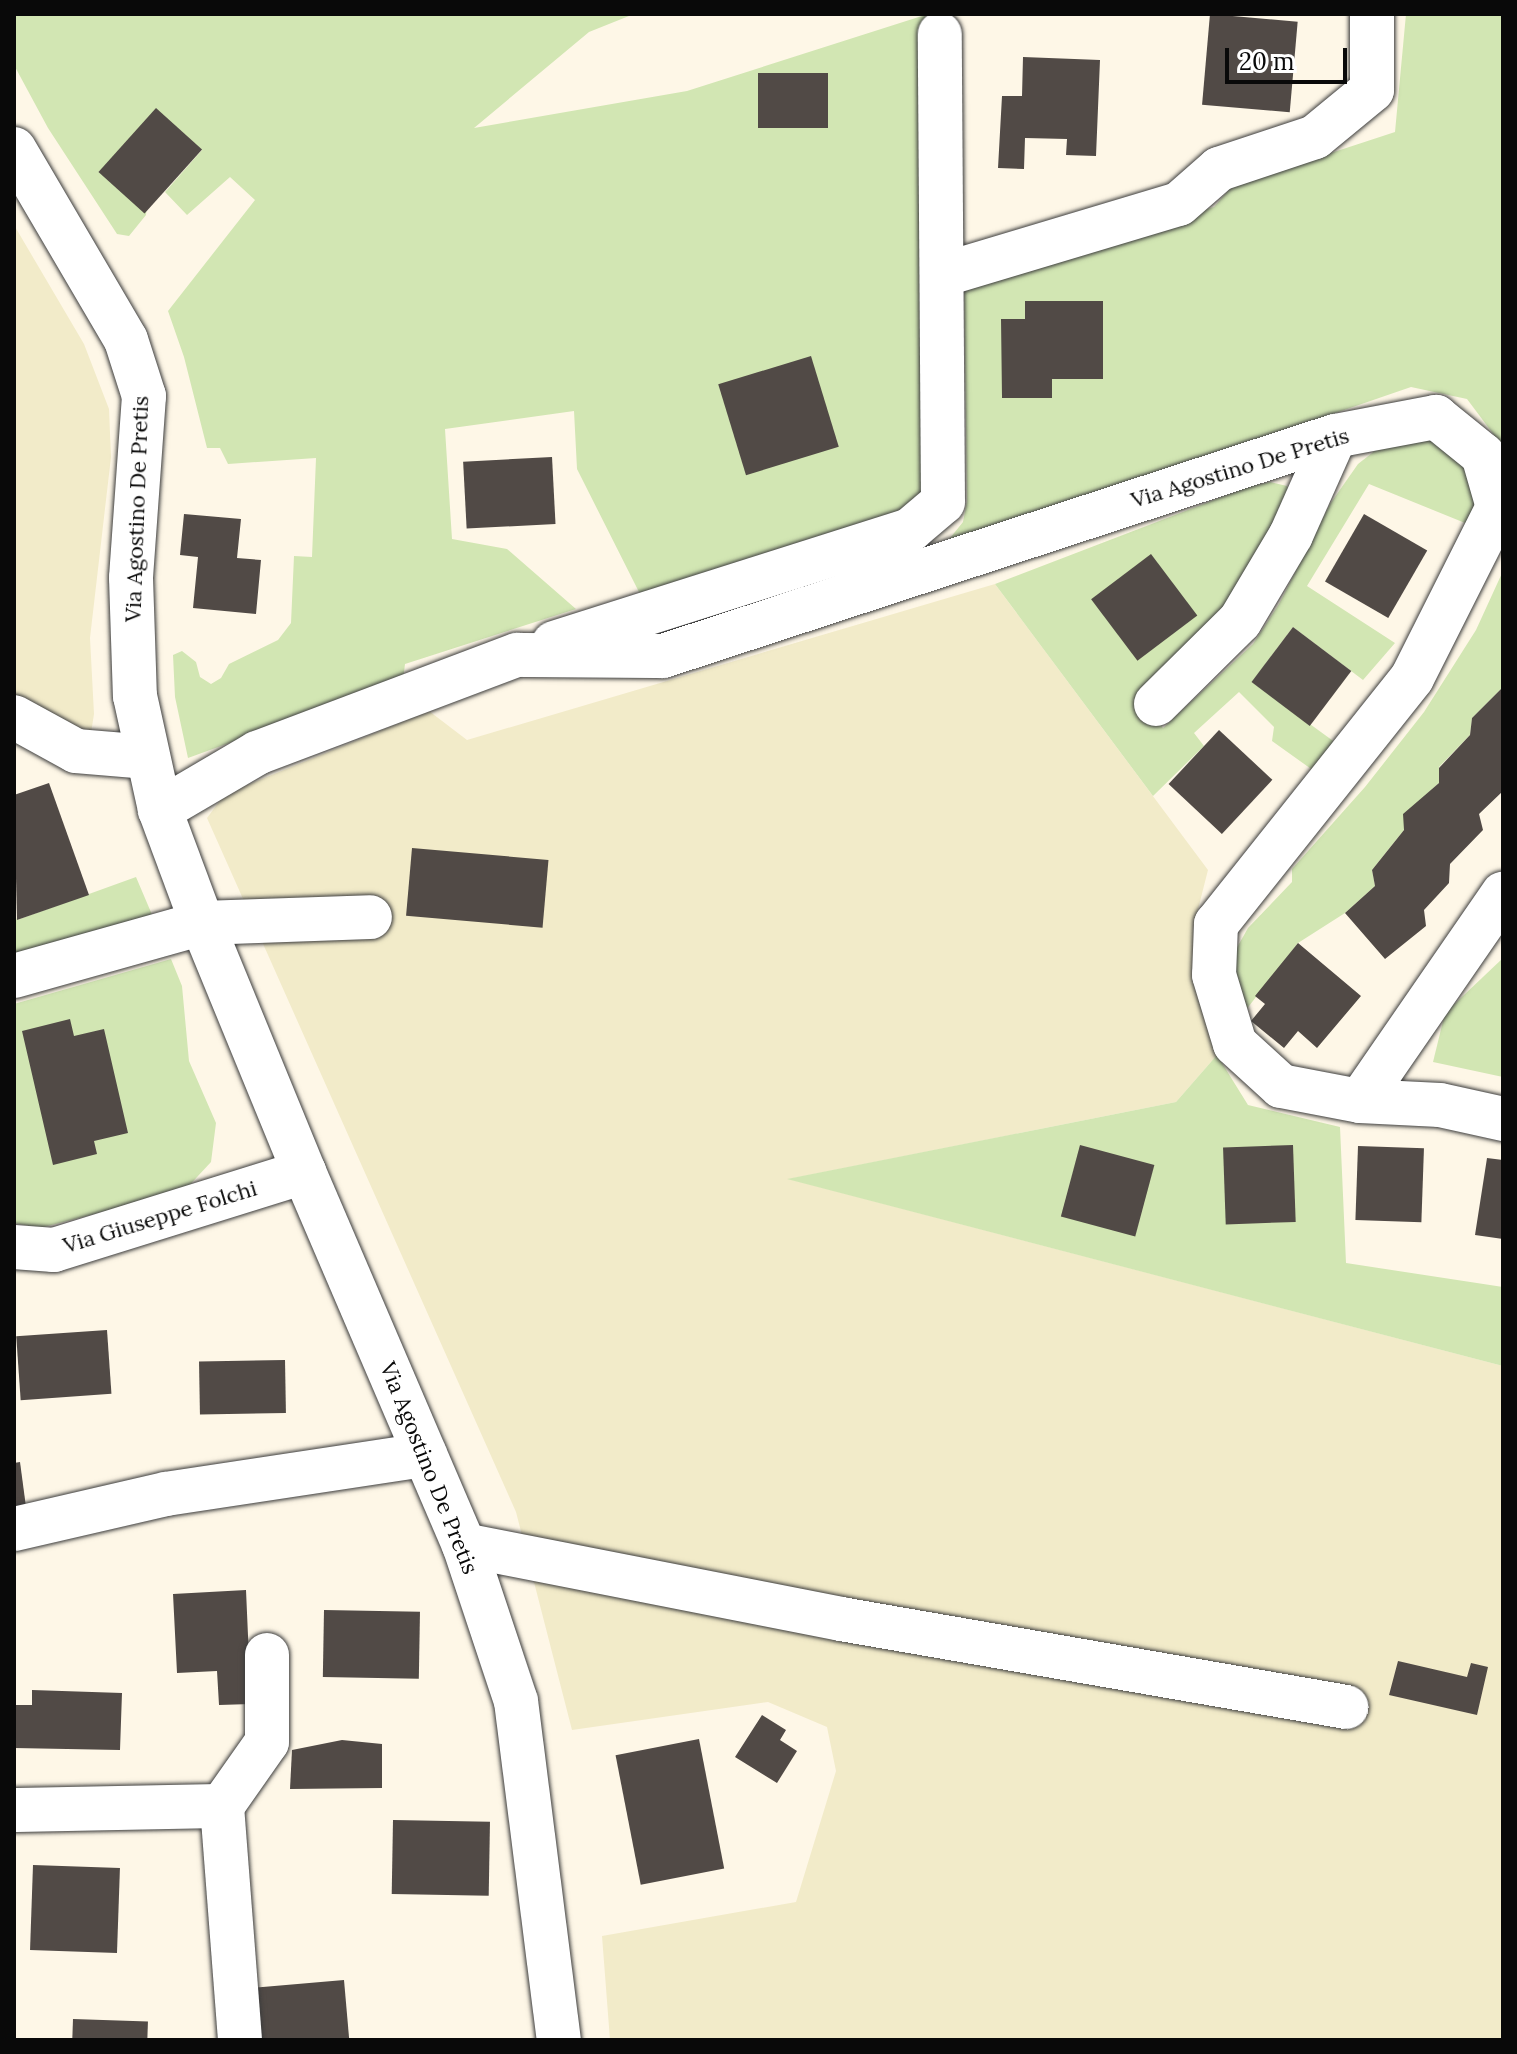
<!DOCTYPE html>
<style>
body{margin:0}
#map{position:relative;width:1517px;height:2054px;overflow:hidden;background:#fef7e7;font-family:Lora,serif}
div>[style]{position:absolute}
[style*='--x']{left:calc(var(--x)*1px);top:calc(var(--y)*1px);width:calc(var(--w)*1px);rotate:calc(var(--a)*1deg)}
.farmland>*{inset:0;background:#f2ebc9}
.green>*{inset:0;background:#d2e6b3}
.building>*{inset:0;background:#514a46;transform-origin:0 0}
.roads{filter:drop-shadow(0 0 2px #3c3c3c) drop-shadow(0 0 2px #3c3c3c)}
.minor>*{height:44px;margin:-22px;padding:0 22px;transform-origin:22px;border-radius:22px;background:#fff}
span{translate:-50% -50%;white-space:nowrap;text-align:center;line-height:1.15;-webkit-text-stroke:8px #fff;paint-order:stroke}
.street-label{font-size:22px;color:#090909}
.frame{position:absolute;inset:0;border:16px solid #090909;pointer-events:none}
.scale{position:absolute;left:1225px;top:48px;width:122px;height:36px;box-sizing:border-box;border:4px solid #090909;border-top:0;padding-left:10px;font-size:24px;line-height:28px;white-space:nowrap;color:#090909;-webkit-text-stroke:6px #fff;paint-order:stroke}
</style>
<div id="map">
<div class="farmland">
<div style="clip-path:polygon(14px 225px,84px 344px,109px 409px,111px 457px,90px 638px,94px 714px,91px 733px,14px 701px)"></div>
<div style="clip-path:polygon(995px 584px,1208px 870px,1193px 929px,1196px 984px,1217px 1055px,1176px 1102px,789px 1179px,1503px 1366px,1503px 2040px,610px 2040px,602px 1936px,796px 1902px,836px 1771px,827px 1727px,768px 1702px,572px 1730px,516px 1512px,207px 818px,225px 794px,429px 711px,467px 740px)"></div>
</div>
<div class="green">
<div style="clip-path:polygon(14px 14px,634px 14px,589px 32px,474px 128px,687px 91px,925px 15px,934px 461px,928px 491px,904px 513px,640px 594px,577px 469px,574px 411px,445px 429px,452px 539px,507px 549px,576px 609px,405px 664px,403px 680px,188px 758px,175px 697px,173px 655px,182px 651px,196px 662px,200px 677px,211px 684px,221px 678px,229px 664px,278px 640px,291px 623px,294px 556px,312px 557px,316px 458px,228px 464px,220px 448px,207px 448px,184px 357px,168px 311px,255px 200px,230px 177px,187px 215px,165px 192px,202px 150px,156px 109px,146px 215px,129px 236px,117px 234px,48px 128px,14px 65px)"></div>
<div style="clip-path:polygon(1406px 14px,1503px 14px,1503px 447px,1467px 399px,1411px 387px,942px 548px,963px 522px,967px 501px,964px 280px,1214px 207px,1233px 185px,1395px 132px)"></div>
<div style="clip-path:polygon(1425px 438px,1456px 449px,1481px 489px,1470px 525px,1369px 484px,1307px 586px,1395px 643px,1363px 680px,1293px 627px,1252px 682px,1336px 743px,1314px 771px,1272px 741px,1274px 727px,1239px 692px,1194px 733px,1204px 746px,1153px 796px,995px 584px,1248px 487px,1270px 482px,1287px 486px,1291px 502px,1226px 618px,1139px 695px,1163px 728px,1253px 644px,1279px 604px,1330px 504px,1358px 464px,1381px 446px)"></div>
<div style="clip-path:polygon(1503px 571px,1503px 687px,1472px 718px,1470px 735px,1439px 767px,1439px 783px,1404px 814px,1404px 830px,1372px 870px,1375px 886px,1345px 913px,1298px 943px,1242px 1015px,1232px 998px,1235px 951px,1248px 928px,1292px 882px,1292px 869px,1365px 787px,1424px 712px,1476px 630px)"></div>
<div style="clip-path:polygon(136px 877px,153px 917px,14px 960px,14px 912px,17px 920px)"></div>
<div style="clip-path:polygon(1503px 958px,1503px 1077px,1433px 1062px,1445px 1013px)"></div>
<div style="clip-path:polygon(171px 959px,182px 986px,189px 1061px,216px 1123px,211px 1162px,184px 1191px,40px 1228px,14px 1223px,14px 1004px)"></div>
<div style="clip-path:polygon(1217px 1055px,1248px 1105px,1340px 1127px,1346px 1263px,1503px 1287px,1503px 1366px,787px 1179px,1176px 1102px)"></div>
</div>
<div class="building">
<div style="left:1210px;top:14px;width:88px;height:91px;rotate:5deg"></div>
<div style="clip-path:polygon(1023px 57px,1100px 60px,1096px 156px,1066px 155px,1067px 139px,1025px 138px,1024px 169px,998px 168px,1002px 96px,1022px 96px)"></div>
<div style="left:758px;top:73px;width:70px;height:55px"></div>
<div style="left:156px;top:108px;width:62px;height:86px;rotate:42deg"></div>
<div style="clip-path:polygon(1025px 301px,1103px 301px,1103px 379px,1052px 379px,1052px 398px,1002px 398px,1001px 319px,1025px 319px)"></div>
<div style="left:811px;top:356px;width:95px;height:97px;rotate:73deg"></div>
<div style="left:552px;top:457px;width:67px;height:89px;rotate:87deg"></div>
<div style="clip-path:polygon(184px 514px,241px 519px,237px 558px,261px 560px,256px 614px,193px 608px,198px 557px,180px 555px)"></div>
<div style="left:1364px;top:514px;width:73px;height:78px;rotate:30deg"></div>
<div style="left:1151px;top:554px;width:77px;height:75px;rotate:53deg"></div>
<div style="left:1293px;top:627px;width:73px;height:69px;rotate:37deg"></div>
<div style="clip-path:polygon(1503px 687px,1503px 791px,1479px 814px,1483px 830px,1450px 864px,1449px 883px,1424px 910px,1426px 926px,1385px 959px,1345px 913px,1375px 886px,1372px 870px,1404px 830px,1403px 814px,1439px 783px,1439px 768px,1470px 735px,1472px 718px)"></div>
<div style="left:1219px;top:730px;width:73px;height:74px;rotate:43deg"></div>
<div style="clip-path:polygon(49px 783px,89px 895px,17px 920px,14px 795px)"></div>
<div style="left:412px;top:848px;width:137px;height:68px;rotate:5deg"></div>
<div style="clip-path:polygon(1298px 943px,1361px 996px,1317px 1048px,1298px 1031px,1284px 1048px,1251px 1021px,1265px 1004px,1255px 996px)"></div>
<div style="clip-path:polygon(70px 1019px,74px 1036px,104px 1029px,128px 1133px,94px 1141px,97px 1154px,53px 1165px,22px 1031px)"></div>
<div style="left:1080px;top:1145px;width:77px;height:74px;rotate:15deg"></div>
<div style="left:1293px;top:1145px;width:77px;height:70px;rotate:88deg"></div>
<div style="left:1358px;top:1146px;width:66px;height:74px;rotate:2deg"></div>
<div style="clip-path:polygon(1487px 1158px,1503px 1160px,1503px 1239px,1475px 1235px)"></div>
<div style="left:107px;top:1330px;width:64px;height:91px;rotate:86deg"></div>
<div style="left:285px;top:1360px;width:53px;height:86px;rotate:89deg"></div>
<div style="clip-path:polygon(20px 1462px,26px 1507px,14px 1509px,14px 1463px)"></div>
<div style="clip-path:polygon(246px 1590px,251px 1704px,219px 1705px,217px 1671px,177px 1673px,173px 1594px)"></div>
<div style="left:324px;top:1610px;width:96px;height:67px;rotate:1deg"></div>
<div style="clip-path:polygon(1398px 1661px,1467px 1677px,1471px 1663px,1488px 1667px,1477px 1715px,1389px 1695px)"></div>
<div style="clip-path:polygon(32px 1690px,122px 1693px,120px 1750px,14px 1748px,14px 1705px,32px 1705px)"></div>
<div style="clip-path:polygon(762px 1715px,786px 1730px,780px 1740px,797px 1751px,777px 1783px,735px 1757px)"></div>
<div style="left:699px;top:1739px;width:132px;height:85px;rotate:79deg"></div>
<div style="clip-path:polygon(342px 1740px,382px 1744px,382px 1788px,290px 1789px,292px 1750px)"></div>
<div style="left:393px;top:1820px;width:97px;height:74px;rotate:1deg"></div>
<div style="left:33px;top:1865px;width:87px;height:85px;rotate:2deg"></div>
<div style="left:344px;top:1980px;width:60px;height:96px;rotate:85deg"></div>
<div style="left:73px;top:2019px;width:75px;height:21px;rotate:2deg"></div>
</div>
<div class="roads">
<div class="minor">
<div style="--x:14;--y:149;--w:221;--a:59.6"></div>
<div style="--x:126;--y:340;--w:59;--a:72.2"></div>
<div style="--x:144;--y:396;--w:182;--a:94.1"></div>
<div style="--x:131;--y:578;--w:118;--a:88.1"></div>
<div style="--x:135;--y:696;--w:117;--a:77.6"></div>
<div style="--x:160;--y:810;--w:121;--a:69.6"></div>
<div style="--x:202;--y:923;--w:269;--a:67.7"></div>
<div style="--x:304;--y:1172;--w:406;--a:66.8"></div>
<div style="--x:464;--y:1545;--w:164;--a:71.6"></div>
<div style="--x:516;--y:1701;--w:342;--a:82.8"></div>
<div style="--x:942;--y:275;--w:247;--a:-16.7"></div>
<div style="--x:1179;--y:204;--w:53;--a:-41.2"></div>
<div style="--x:1219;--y:169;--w:101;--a:-18.4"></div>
<div style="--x:1315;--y:137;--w:74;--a:-39.5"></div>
<div style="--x:1372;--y:90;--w:76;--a:-90"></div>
<div style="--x:554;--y:643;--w:374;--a:-17.6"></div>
<div style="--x:910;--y:530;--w:43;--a:-40.3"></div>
<div style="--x:943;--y:502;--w:468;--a:-90.4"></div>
<div style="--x:1156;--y:704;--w:118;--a:-44.7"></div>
<div style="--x:1240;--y:621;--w:100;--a:-59.3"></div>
<div style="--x:1291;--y:535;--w:108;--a:-66"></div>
<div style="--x:14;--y:717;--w:71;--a:28.7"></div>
<div style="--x:76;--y:751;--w:72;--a:4.8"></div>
<div style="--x:160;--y:810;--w:113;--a:-30.4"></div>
<div style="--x:257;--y:753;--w:278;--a:-20.7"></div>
<div style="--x:517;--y:655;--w:146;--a:0.4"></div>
<div style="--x:663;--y:656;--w:707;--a:-18.13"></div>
<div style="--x:1335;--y:436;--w:103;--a:-10.7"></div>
<div style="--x:1436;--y:417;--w:60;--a:39"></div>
<div style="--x:1483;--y:455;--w:54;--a:73.9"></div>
<div style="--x:1498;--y:507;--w:191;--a:116.7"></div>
<div style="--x:1412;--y:678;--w:315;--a:128.5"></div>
<div style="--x:1216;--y:924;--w:51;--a:92.2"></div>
<div style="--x:1214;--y:975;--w:72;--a:73.1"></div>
<div style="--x:1235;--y:1044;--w:62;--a:42.4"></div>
<div style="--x:1281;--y:1086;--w:80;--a:10.8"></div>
<div style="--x:1360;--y:1101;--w:80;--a:2.9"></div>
<div style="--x:1440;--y:1105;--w:65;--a:12.5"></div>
<div style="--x:14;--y:976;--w:195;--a:-15.7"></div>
<div style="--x:202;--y:923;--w:168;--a:-2"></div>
<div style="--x:1360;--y:1101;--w:252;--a:-55.4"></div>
<div style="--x:14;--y:1247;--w:40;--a:4.3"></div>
<div style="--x:54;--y:1250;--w:262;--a:-17.3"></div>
<div style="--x:14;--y:1529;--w:156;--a:-13"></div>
<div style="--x:166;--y:1494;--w:262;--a:-8.6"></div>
<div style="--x:464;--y:1545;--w:384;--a:11.1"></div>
<div style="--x:841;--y:1619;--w:513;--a:9.88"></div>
<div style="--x:222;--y:1806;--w:235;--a:85.6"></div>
<div style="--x:14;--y:1810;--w:208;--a:-1.1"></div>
<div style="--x:222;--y:1806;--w:78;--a:-54.9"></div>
<div style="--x:267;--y:1742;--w:87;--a:-90"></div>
</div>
</div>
<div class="street-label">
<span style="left:1240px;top:468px;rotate:-17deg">Via Agostino De Pretis</span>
<span style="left:137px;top:509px;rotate:-88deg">Via Agostino De Pretis</span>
<span style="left:160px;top:1217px;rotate:-17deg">Via Giuseppe Folchi</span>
<span style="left:429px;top:1468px;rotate:68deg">Via Agostino De Pretis</span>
</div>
<div class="frame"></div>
<div class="scale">20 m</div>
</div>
